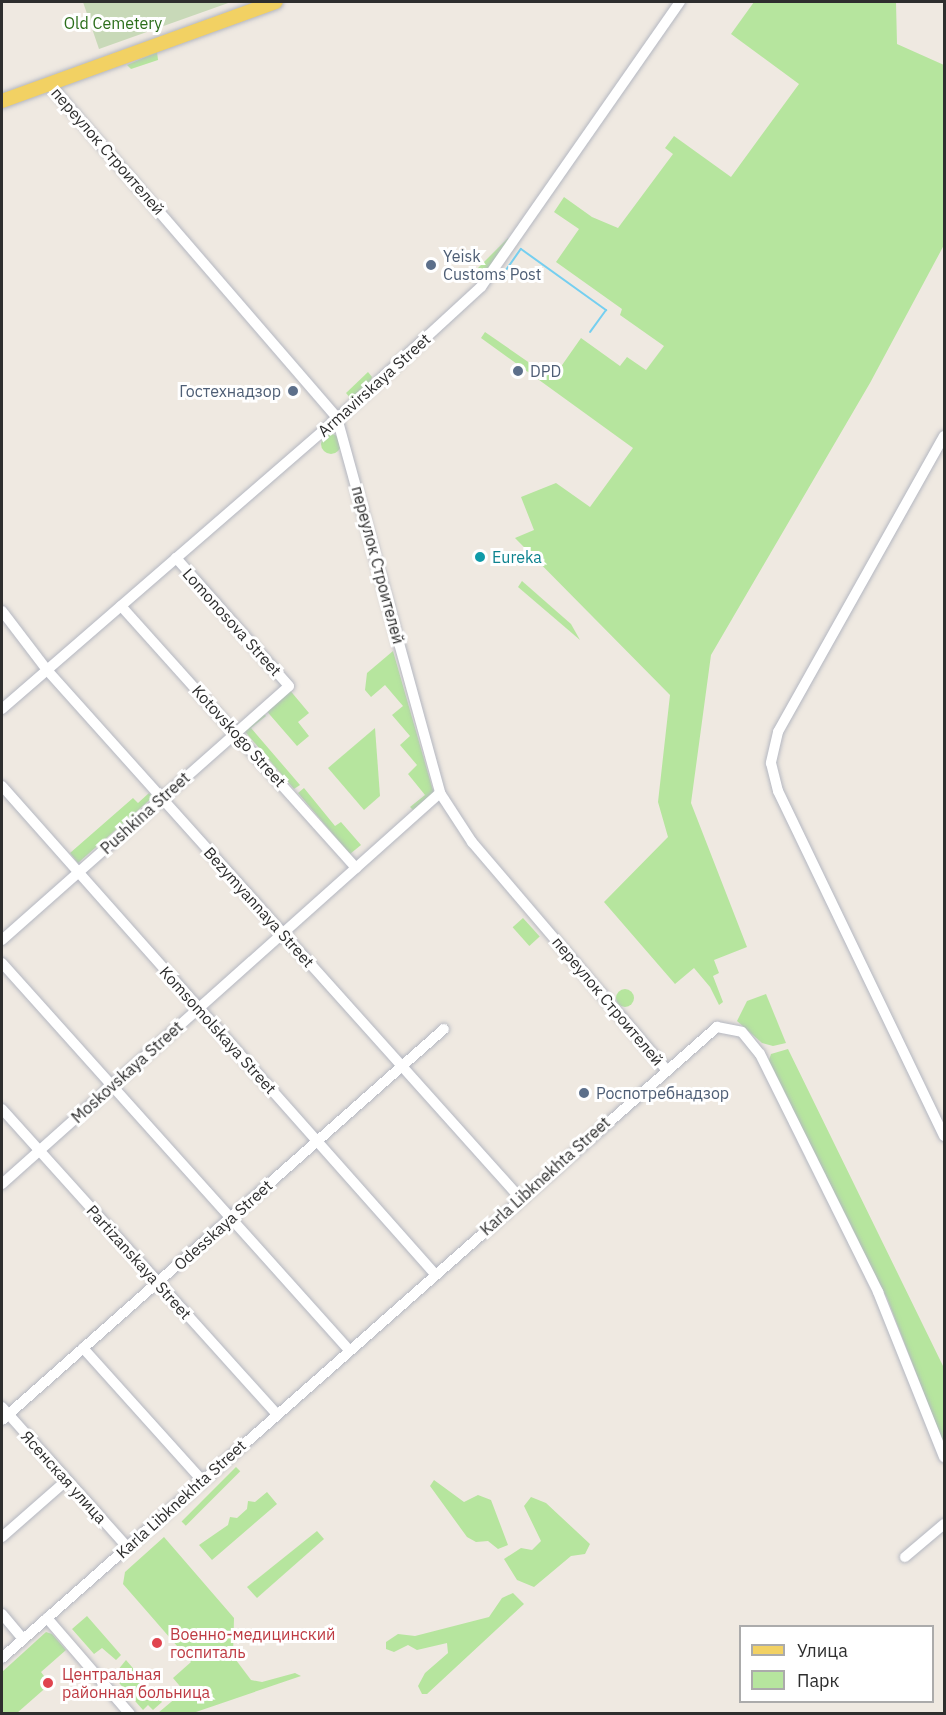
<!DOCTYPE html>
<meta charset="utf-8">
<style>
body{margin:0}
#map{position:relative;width:946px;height:1715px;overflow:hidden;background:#efe9e1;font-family:"IBM Plex Sans",sans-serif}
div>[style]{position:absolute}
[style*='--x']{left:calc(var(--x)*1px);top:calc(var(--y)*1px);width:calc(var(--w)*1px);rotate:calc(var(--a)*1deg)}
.green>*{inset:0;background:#b6e59e;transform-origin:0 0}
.round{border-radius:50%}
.cemetery>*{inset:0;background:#c8d9b8}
.stream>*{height:2px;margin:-1px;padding:0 1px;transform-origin:1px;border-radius:1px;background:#75cff0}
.roads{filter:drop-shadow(0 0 2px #b4b7c1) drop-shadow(0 0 2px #b4b7c1)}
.minor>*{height:10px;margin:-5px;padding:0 5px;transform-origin:5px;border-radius:5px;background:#fff}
.major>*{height:14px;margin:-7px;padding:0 7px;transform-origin:7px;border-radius:7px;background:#f2d163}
.dots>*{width:16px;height:16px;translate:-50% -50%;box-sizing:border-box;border:3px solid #fff;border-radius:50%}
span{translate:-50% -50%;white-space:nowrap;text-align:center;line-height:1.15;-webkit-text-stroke:6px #fff;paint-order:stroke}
.park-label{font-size:16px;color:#2c6e1b}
.street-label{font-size:16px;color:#2e2e2e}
.service-label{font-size:16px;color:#4e5e75}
.left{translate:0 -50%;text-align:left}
.right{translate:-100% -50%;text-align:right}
.culture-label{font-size:16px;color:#0d838f}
.health-label{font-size:16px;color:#be3a42}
.frame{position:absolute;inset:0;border:3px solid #2e2e2e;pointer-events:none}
.legend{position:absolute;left:739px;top:1625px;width:195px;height:78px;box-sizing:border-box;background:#fff;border:2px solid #ababab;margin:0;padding:8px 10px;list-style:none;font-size:18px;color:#2e2e2e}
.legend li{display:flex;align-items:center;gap:12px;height:30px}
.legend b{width:30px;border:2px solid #ababab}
</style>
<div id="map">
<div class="green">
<div style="clip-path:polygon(754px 2px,896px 2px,897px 44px,944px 65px,944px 245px,870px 383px,711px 655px,691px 803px,747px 947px,714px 960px,719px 973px,713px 976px,723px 1002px,719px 1005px,710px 987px,694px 968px,675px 984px,604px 902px,668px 837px,658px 802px,670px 695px,515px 538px,534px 530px,521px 497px,556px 483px,590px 507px,633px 448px,481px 338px,485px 332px,547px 375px,555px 365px,560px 368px,581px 338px,620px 366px,627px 357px,646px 370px,664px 346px,620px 315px,622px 309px,556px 262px,579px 229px,554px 212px,564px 197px,592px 217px,618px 228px,673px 154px,665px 148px,674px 136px,731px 177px,799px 84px,731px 34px)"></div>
<div style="clip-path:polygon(157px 52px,158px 60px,131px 69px,127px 65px)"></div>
<div style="clip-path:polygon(508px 238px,508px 240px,479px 282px,472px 274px)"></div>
<div style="clip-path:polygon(368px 372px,372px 377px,370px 383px,352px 400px,346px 393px)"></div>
<div class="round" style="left:321px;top:434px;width:20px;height:20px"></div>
<div style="clip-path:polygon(522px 581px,571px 624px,580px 640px,518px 587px)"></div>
<div style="clip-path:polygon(393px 651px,434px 794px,414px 811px,410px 807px,425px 795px,408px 774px,417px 765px,400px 745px,410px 736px,392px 715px,403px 706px,385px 685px,371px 697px,365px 690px,367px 673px)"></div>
<div style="clip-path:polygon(288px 688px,309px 713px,298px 722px,309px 736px,297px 746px,264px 708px)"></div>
<div style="clip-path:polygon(262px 711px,266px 716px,251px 728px,300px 785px,294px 789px,242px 728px)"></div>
<div style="clip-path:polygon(375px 728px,380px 796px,364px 810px,328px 768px)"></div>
<div style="clip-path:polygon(304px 788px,335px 826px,341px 822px,361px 845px,350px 854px,298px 793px)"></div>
<div style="clip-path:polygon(149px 793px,153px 797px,78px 863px,70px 853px,133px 798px,138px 803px)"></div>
<div style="left:523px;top:918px;width:25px;height:14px;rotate:48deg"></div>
<div class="round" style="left:616px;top:989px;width:18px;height:18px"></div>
<div style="clip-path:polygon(766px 994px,786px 1043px,773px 1046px,762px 1043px,737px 1021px,747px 1001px)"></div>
<div style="clip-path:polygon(788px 1049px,944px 1368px,944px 1445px,887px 1298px,768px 1063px,771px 1054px)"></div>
<div style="left:236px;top:1467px;width:6px;height:77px;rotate:45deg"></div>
<div style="clip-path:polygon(434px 1480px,464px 1502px,478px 1495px,491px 1500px,508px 1545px,498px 1549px,488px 1541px,476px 1542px,467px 1537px,430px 1486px)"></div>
<div style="clip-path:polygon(267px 1492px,277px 1504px,212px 1560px,199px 1545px,228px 1525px,230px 1517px,237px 1518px,247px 1509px,248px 1501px,255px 1502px)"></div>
<div style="clip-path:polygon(531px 1497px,546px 1503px,590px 1544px,585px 1554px,571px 1556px,534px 1587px,517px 1580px,504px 1559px,521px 1548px,532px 1550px,541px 1541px,524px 1506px)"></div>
<div style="clip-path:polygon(317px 1531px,324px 1539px,257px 1598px,247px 1587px)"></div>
<div style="clip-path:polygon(164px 1537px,234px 1618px,233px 1656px,251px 1680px,262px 1682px,295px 1673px,301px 1676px,193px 1713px,158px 1713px,184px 1691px,173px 1678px,191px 1662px,123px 1584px,125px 1572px)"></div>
<div style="clip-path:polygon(513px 1593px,524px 1604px,427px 1694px,422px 1694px,418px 1686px,425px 1673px,448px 1653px,447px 1643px,417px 1650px,408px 1645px,394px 1652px,386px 1649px,386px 1642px,398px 1634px,415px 1636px,489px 1617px,502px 1598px)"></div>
<div style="clip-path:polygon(87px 1616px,121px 1655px,116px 1660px,102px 1648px,94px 1654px,72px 1629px)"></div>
<div style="clip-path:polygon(46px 1632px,52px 1634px,66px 1650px,41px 1672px,50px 1684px,17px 1713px,2px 1713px,2px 1672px)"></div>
<div style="clip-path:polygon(126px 1660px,162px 1702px,153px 1710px,148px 1705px,143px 1710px,113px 1676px)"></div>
</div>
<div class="cemetery">
<div style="clip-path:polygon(83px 2px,231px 2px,99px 49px)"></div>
</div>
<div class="stream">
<div style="--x:499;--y:280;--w:38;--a:-55"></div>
<div style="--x:521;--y:249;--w:105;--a:35.7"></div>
<div style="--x:606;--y:310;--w:27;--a:126"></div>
</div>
<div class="roads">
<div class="minor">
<div style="--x:49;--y:84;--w:441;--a:49.2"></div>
<div style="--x:337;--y:418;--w:389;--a:74.6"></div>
<div style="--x:440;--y:793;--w:59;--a:56.9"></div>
<div style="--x:472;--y:842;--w:299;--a:49.5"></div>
<div style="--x:944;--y:436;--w:339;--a:119.3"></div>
<div style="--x:778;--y:732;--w:32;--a:103"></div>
<div style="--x:771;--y:763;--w:29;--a:76"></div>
<div style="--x:778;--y:791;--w:383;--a:64.3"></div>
<div style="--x:121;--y:606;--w:352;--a:48.1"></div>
<div style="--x:2;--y:611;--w:74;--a:52.7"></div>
<div style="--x:47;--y:670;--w:709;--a:48.14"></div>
<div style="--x:2;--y:709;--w:455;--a:-40.9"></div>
<div style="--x:346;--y:411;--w:183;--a:-42.6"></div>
<div style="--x:481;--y:287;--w:348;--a:-55.1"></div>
<div style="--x:2;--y:786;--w:652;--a:48.42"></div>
<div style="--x:2;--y:940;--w:383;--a:-41.5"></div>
<div style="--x:289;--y:686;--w:171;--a:-131.4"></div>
<div style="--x:2;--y:963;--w:520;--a:48.12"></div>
<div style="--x:2;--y:1109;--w:411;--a:48"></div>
<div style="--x:2;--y:1184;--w:587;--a:-41.76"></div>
<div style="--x:83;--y:1348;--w:178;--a:48"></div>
<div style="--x:2;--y:1407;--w:188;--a:48.2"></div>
<div style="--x:2;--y:1420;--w:590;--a:-41.5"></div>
<div style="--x:2;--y:1537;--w:86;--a:-41.2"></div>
<div style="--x:905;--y:1557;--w:51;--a:-40.2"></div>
<div style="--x:2;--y:1614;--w:33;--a:50"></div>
<div style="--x:47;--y:1618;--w:127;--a:49.2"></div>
<div style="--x:2;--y:1658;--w:954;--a:-41.43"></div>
<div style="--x:717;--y:1027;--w:25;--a:11"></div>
<div style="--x:742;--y:1032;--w:28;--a:51"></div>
<div style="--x:760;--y:1054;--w:266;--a:63.6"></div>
<div style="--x:878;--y:1292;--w:178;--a:68.2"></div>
</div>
<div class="major">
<div style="--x:2;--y:101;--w:291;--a:-19.9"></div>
</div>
</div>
<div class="dots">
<div style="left:431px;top:265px;background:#5c6f8a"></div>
<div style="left:518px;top:371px;background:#5c6f8a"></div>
<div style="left:293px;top:391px;background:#5c6f8a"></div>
<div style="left:480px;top:557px;background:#0f9aa8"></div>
<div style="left:584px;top:1093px;background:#5c6f8a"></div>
<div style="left:157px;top:1643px;background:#e0444e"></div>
<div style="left:48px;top:1683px;background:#e0444e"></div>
</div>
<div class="park-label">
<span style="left:113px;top:23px">Old Cemetery</span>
</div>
<div class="street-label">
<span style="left:108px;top:151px;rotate:49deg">переулок Строителей</span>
<span style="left:374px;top:385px;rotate:-42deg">Armavirskaya Street</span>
<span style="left:378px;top:565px;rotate:75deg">переулок Строителей</span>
<span style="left:232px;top:622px;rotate:48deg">Lomonosova Street</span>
<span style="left:239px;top:736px;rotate:48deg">Kotovskogo Street</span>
<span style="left:145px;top:813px;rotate:-42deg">Pushkina Street</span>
<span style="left:259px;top:907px;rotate:48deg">Bezymyannaya Street</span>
<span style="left:608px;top:1001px;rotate:50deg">переулок Строителей</span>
<span style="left:218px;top:1030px;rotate:48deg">Komsomolskaya Street</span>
<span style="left:127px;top:1072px;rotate:-42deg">Moskovskaya Street</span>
<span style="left:545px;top:1176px;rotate:-42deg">Karla Libknekhta Street</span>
<span style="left:223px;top:1225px;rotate:-42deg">Odesskaya Street</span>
<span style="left:139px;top:1262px;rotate:48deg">Partizanskaya Street</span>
<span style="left:64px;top:1477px;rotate:48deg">Ясенская улица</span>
<span style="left:181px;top:1499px;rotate:-42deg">Karla Libknekhta Street</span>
</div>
<div class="service-label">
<span class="left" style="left:443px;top:265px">Yeisk<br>Customs Post</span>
<span class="left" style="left:530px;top:371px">DPD</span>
<span class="right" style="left:281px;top:391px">Гостехнадзор</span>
<span class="left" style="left:596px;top:1093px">Роспотребнадзор</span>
</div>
<div class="culture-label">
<span class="left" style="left:492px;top:557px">Eureka</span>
</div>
<div class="health-label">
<span class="left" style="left:170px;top:1643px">Военно-медицинский<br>госпиталь</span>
<span class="left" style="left:62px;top:1683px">Центральная<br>районная больница</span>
</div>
<div class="frame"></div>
<ul class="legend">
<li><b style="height:8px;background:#f2d163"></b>Улица</li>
<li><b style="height:16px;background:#b6e59e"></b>Парк</li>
</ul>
</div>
